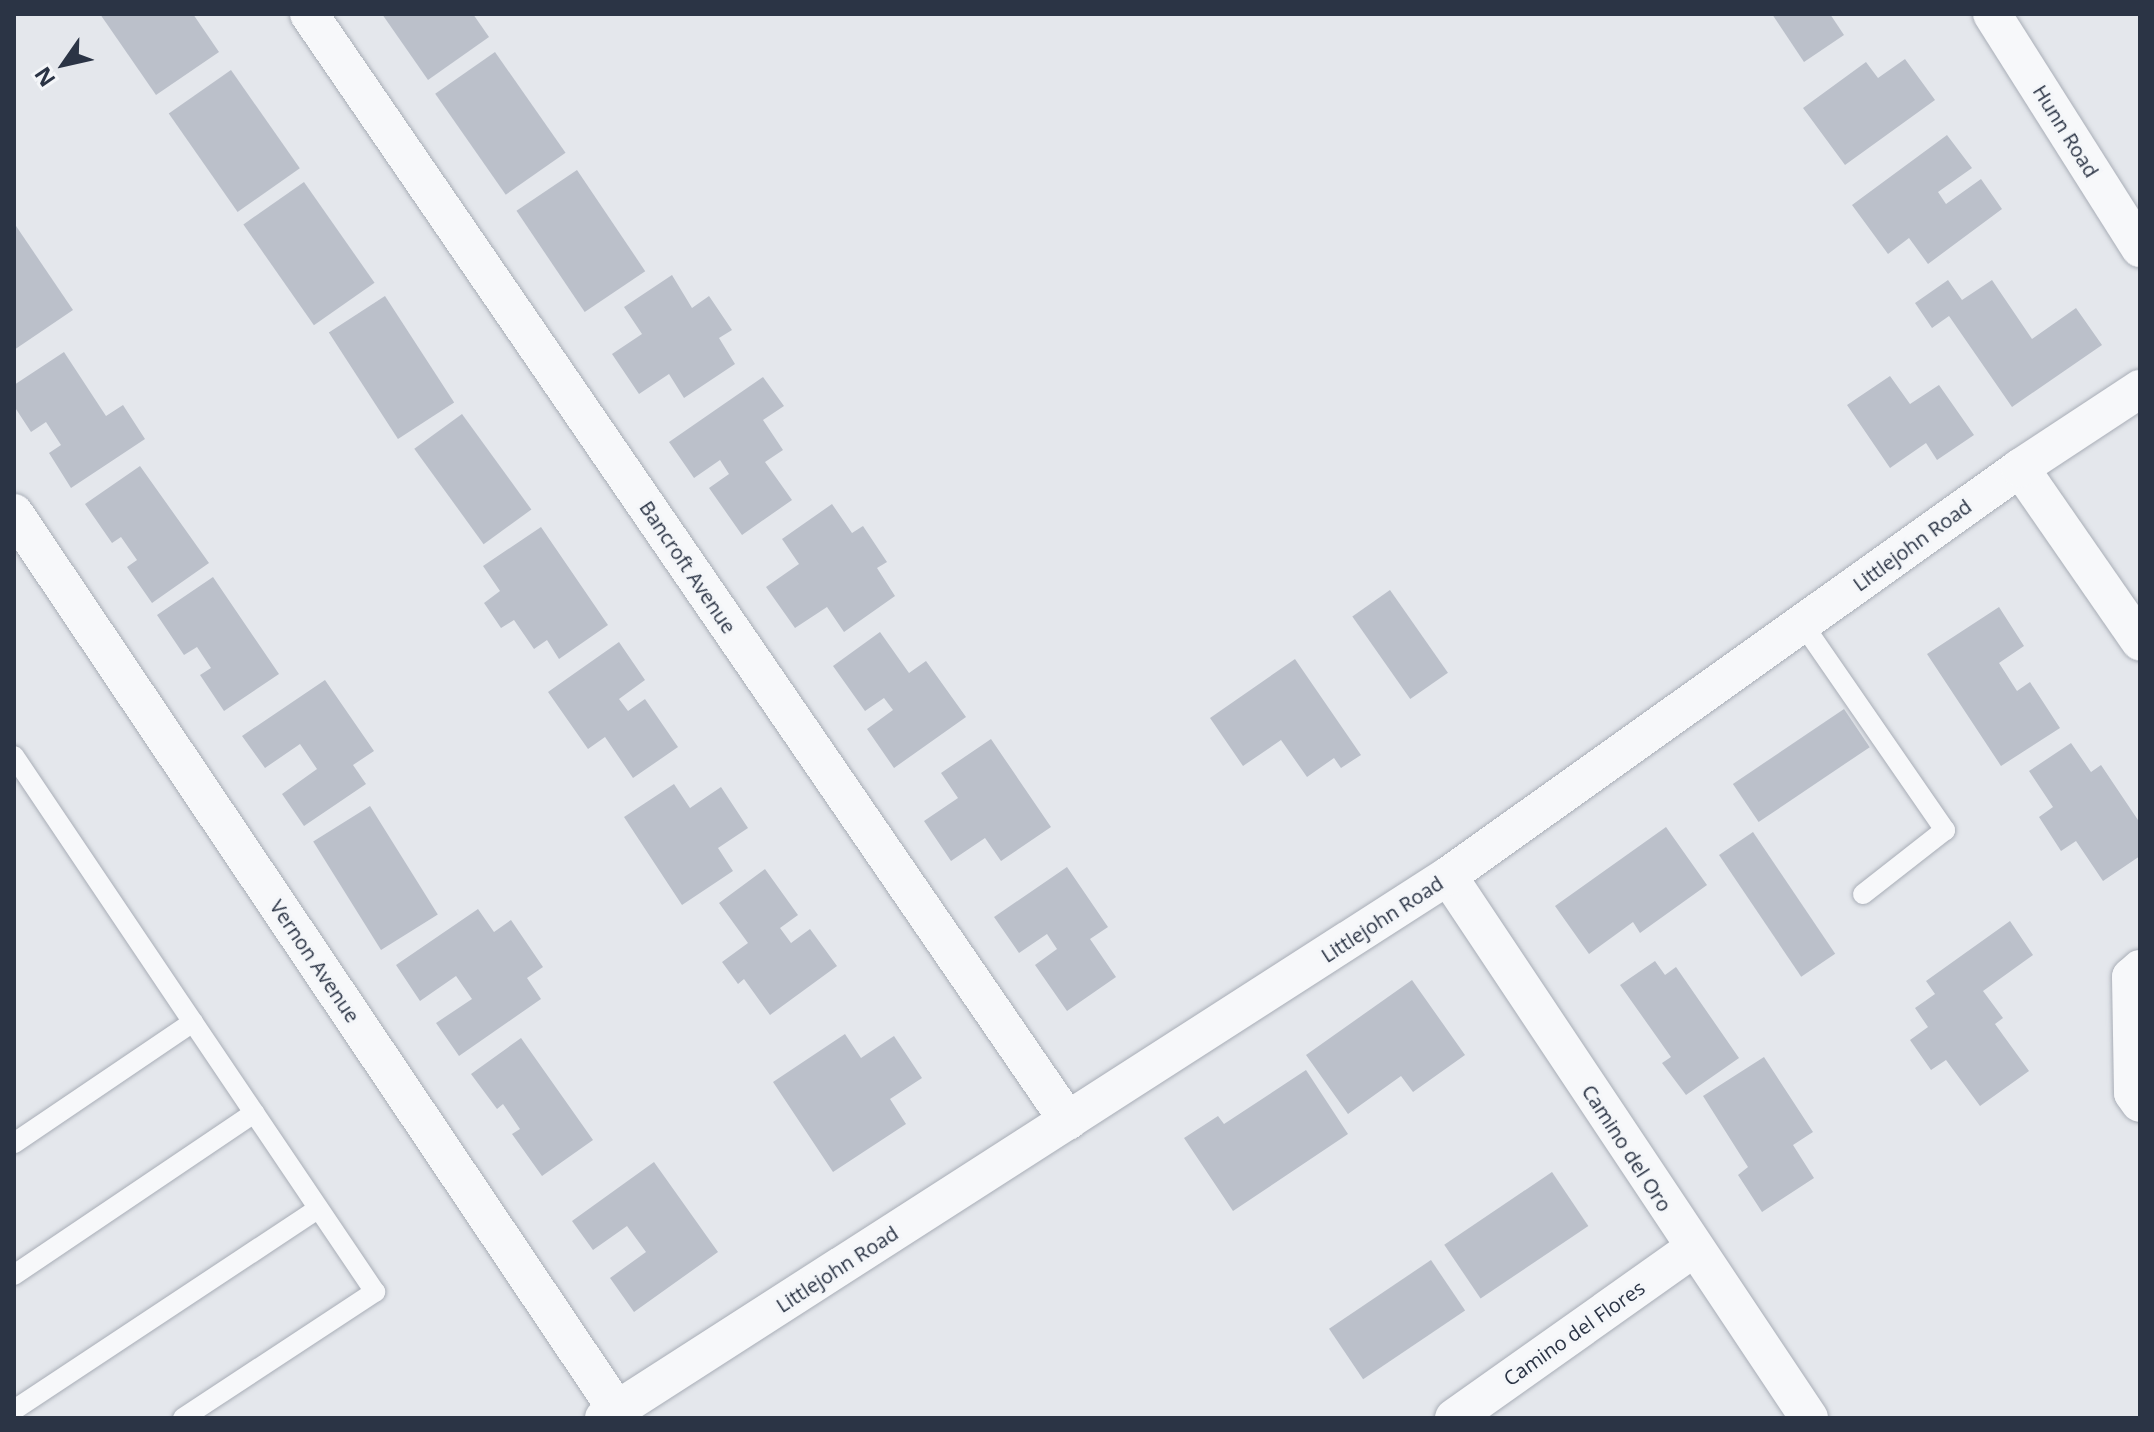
<!DOCTYPE html>
<style>
body{margin:0}
#map{position:relative;width:2154px;height:1432px;overflow:hidden;background:#e4e7ec;font-family:"Open Sans",sans-serif}
div>[style]{position:absolute}
[style*='--x']{left:calc(var(--x)*1px);top:calc(var(--y)*1px);width:calc(var(--w)*1px);rotate:calc(var(--a)*1deg)}
.building>*{inset:0;background:#bbc0ca;transform-origin:0 0}
.roads{filter:drop-shadow(0 0 2px #a9aeb7) drop-shadow(0 0 2px #a9aeb7)}
.service>*{height:20px;margin:-10px;padding:0 10px;transform-origin:10px;border-radius:10px;background:#f7f8fa}
.minor>*{height:38px;margin:-19px;padding:0 19px;transform-origin:19px;border-radius:19px;background:#f7f8fa}
span{translate:-50% -50%;white-space:nowrap;text-align:center;line-height:1.15;-webkit-text-stroke:6px #f4f6f9;paint-order:stroke}
.street-label{font-size:20px;color:#2b3445}
.frame{position:absolute;inset:0;border:16px solid #2b3445;pointer-events:none}
.north{position:absolute;left:24px;top:24px;width:80px;height:80px;-webkit-text-stroke:6px #f4f6f9;paint-order:stroke;rotate:236deg;font-size:22px;font-weight:700;line-height:32px;text-align:center;color:#2b3445}
.north::after{content:'';display:block;margin:auto;width:28px;height:36px;background:#2b3445;clip-path:polygon(50% 0,100% 100%,50% 72%,0 100%)}
</style>
<div id="map">
<div class="building">
<div style="clip-path:polygon(100px 14px,193px 14px,219px 52px,156px 95px)"></div>
<div style="clip-path:polygon(382px 14px,473px 14px,489px 37px,428px 80px)"></div>
<div style="clip-path:polygon(1772px 14px,1830px 14px,1844px 35px,1804px 62px)"></div>
<div style="left:495px;top:52px;width:123px;height:73px;rotate:55deg"></div>
<div style="clip-path:polygon(1905px 59px,1935px 100px,1845px 165px,1803px 108px,1866px 62px,1878px 78px)"></div>
<div style="left:231px;top:70px;width:120px;height:76px;rotate:55deg"></div>
<div style="clip-path:polygon(1947px 135px,1972px 168px,1938px 192px,1946px 204px,1981px 179px,2002px 209px,1928px 264px,1909px 238px,1888px 254px,1852px 205px)"></div>
<div style="left:577px;top:170px;width:122px;height:73px;rotate:56deg"></div>
<div style="left:304px;top:182px;width:123px;height:74px;rotate:55deg"></div>
<div style="clip-path:polygon(14px 223px,73px 310px,14px 350px)"></div>
<div style="clip-path:polygon(672px 275px,692px 308px,709px 296px,732px 330px,719px 338px,735px 364px,684px 398px,669px 374px,639px 394px,612px 354px,642px 334px,624px 307px)"></div>
<div style="clip-path:polygon(1948px 280px,1962px 300px,1992px 280px,2032px 339px,2076px 308px,2102px 345px,2012px 407px,1949px 316px,1932px 328px,1915px 303px)"></div>
<div style="left:385px;top:296px;width:127px;height:67px;rotate:57deg"></div>
<div style="clip-path:polygon(64px 352px,106px 416px,123px 405px,145px 439px,71px 488px,49px 453px,61px 445px,46px 422px,31px 432px,14px 406px,14px 385px)"></div>
<div style="clip-path:polygon(1890px 376px,1910px 404px,1939px 385px,1974px 435px,1937px 460px,1926px 443px,1890px 468px,1847px 405px)"></div>
<div style="clip-path:polygon(763px 377px,784px 406px,763px 420px,783px 450px,765px 462px,792px 500px,742px 535px,709px 488px,729px 474px,720px 460px,694px 478px,669px 442px)"></div>
<div style="left:462px;top:414px;width:118px;height:59px;rotate:54deg"></div>
<div style="clip-path:polygon(140px 466px,209px 563px,152px 603px,127px 567px,137px 560px,121px 537px,112px 543px,85px 504px)"></div>
<div style="clip-path:polygon(832px 504px,852px 533px,863px 526px,887px 562px,877px 568px,895px 596px,844px 632px,827px 607px,795px 628px,766px 587px,799px 564px,782px 539px)"></div>
<div style="clip-path:polygon(541px 527px,608px 625px,559px 659px,547px 640px,534px 649px,514px 620px,501px 628px,484px 603px,500px 591px,483px 566px)"></div>
<div style="clip-path:polygon(213px 577px,279px 674px,224px 711px,200px 675px,211px 668px,197px 647px,184px 655px,157px 615px)"></div>
<div style="left:1390px;top:590px;width:101px;height:46px;rotate:55deg"></div>
<div style="clip-path:polygon(1999px 607px,2024px 646px,1999px 663px,2017px 691px,2030px 682px,2060px 728px,2001px 766px,1927px 654px)"></div>
<div style="clip-path:polygon(880px 632px,909px 673px,926px 661px,966px 717px,894px 768px,867px 729px,893px 710px,884px 698px,865px 711px,833px 666px)"></div>
<div style="clip-path:polygon(619px 642px,645px 680px,619px 699px,628px 711px,645px 699px,678px 747px,633px 778px,605px 737px,588px 749px,548px 692px)"></div>
<div style="clip-path:polygon(1295px 659px,1361px 755px,1341px 768px,1334px 758px,1307px 777px,1281px 740px,1243px 766px,1210px 718px)"></div>
<div style="clip-path:polygon(325px 680px,374px 751px,353px 765px,366px 784px,304px 826px,282px 794px,317px 769px,300px 744px,265px 768px,242px 736px)"></div>
<div style="left:1844px;top:709px;width:46px;height:134px;rotate:56deg"></div>
<div style="clip-path:polygon(991px 739px,1051px 827px,1001px 861px,985px 838px,951px 861px,924px 821px,958px 798px,941px 773px)"></div>
<div style="clip-path:polygon(2071px 743px,2091px 772px,2101px 765px,2140px 823px,2140px 856px,2103px 881px,2076px 841px,2061px 851px,2039px 817px,2053px 807px,2029px 771px)"></div>
<div style="clip-path:polygon(674px 784px,690px 808px,721px 787px,748px 828px,718px 848px,733px 871px,682px 905px,624px 817px)"></div>
<div style="left:370px;top:806px;width:128px;height:67px;rotate:58deg"></div>
<div style="clip-path:polygon(1666px 827px,1707px 885px,1640px 933px,1633px 922px,1589px 954px,1555px 906px)"></div>
<div style="left:1753px;top:832px;width:147px;height:41px;rotate:56deg"></div>
<div style="clip-path:polygon(1067px 867px,1108px 927px,1090px 939px,1116px 977px,1067px 1011px,1035px 965px,1057px 949px,1047px 934px,1019px 953px,994px 917px)"></div>
<div style="clip-path:polygon(765px 869px,798px 915px,780px 928px,791px 943px,810px 929px,837px 966px,770px 1015px,744px 979px,738px 984px,722px 962px,748px 943px,719px 903px)"></div>
<div style="clip-path:polygon(478px 909px,494px 932px,511px 920px,543px 967px,527px 978px,541px 999px,459px 1056px,436px 1023px,472px 999px,456px 976px,420px 1001px,396px 965px)"></div>
<div style="clip-path:polygon(2010px 921px,2033px 955px,1983px 991px,2003px 1018px,1995px 1024px,2029px 1071px,1980px 1106px,1946px 1060px,1931px 1070px,1910px 1040px,1928px 1027px,1915px 1008px,1935px 994px,1926px 981px)"></div>
<div style="clip-path:polygon(1655px 961px,1665px 975px,1676px 967px,1739px 1058px,1686px 1095px,1662px 1063px,1671px 1057px,1620px 985px)"></div>
<div style="clip-path:polygon(1412px 980px,1465px 1055px,1413px 1092px,1401px 1076px,1348px 1114px,1306px 1055px)"></div>
<div style="clip-path:polygon(845px 1034px,861px 1058px,894px 1036px,922px 1078px,890px 1099px,906px 1124px,833px 1172px,773px 1082px)"></div>
<div style="clip-path:polygon(521px 1038px,593px 1140px,542px 1176px,512px 1134px,520px 1129px,503px 1104px,497px 1109px,471px 1074px)"></div>
<div style="clip-path:polygon(1764px 1057px,1813px 1132px,1793px 1145px,1814px 1178px,1762px 1212px,1738px 1175px,1748px 1167px,1703px 1096px)"></div>
<div style="clip-path:polygon(1306px 1070px,1348px 1134px,1233px 1211px,1184px 1138px,1218px 1116px,1224px 1124px)"></div>
<div style="clip-path:polygon(654px 1162px,718px 1252px,634px 1312px,610px 1278px,646px 1252px,627px 1226px,593px 1250px,572px 1221px)"></div>
<div style="left:1552px;top:1172px;width:65px;height:130px;rotate:56deg"></div>
<div style="left:1431px;top:1260px;width:61px;height:123px;rotate:56deg"></div>
</div>
<div class="roads">
<div class="service">
<div style="--x:1802;--y:623;--w:252;--a:55.4"></div>
<div style="--x:1945;--y:830;--w:104;--a:142"></div>
<div style="--x:14;--y:756;--w:321;--a:56.1"></div>
<div style="--x:193;--y:1022;--w:216;--a:145.9"></div>
<div style="--x:14;--y:1275;--w:290;--a:-34"></div>
<div style="--x:17;--y:1408;--w:361;--a:-33.5"></div>
<div style="--x:183;--y:1418;--w:230;--a:-33.3"></div>
<div style="--x:375;--y:1292;--w:326;--a:-124"></div>
</div>
<div class="minor">
<div style="--x:309;--y:14;--w:1342;--a:55.56"></div>
<div style="--x:1992;--y:14;--w:277;--a:57.7"></div>
<div style="--x:2020;--y:468;--w:211;--a:55.3"></div>
<div style="--x:14;--y:513;--w:1081;--a:56.09"></div>
<div style="--x:1448;--y:876;--w:651;--a:56.33"></div>
<div style="--x:2140;--y:969;--w:12;--a:138"></div>
<div style="--x:2131;--y:977;--w:116;--a:89"></div>
<div style="--x:2133;--y:1093;--w:12;--a:55"></div>
<div style="--x:604;--y:1418;--w:1003;--a:-32.71"></div>
<div style="--x:1448;--y:876;--w:703;--a:-35.5"></div>
<div style="--x:2020;--y:468;--w:144;--a:-33.4"></div>
<div style="--x:1454;--y:1418;--w:294;--a:-35.3"></div>
</div>
</div>
<div class="street-label">
<span style="left:2066px;top:131px;rotate:58deg">Hunn Road</span>
<span style="left:1912px;top:545px;rotate:-36deg">Littlejohn Road</span>
<span style="left:688px;top:567px;rotate:56deg">Bancroft Avenue</span>
<span style="left:1382px;top:919px;rotate:-33deg">Littlejohn Road</span>
<span style="left:315px;top:961px;rotate:56deg">Vernon Avenue</span>
<span style="left:1627px;top:1148px;rotate:57deg">Camino del Oro</span>
<span style="left:837px;top:1269px;rotate:-33deg">Littlejohn Road</span>
<span style="left:1574px;top:1333px;rotate:-35deg">Camino del Flores</span>
</div>
<div class="frame"></div>
<div class="north">N</div>
</div>
